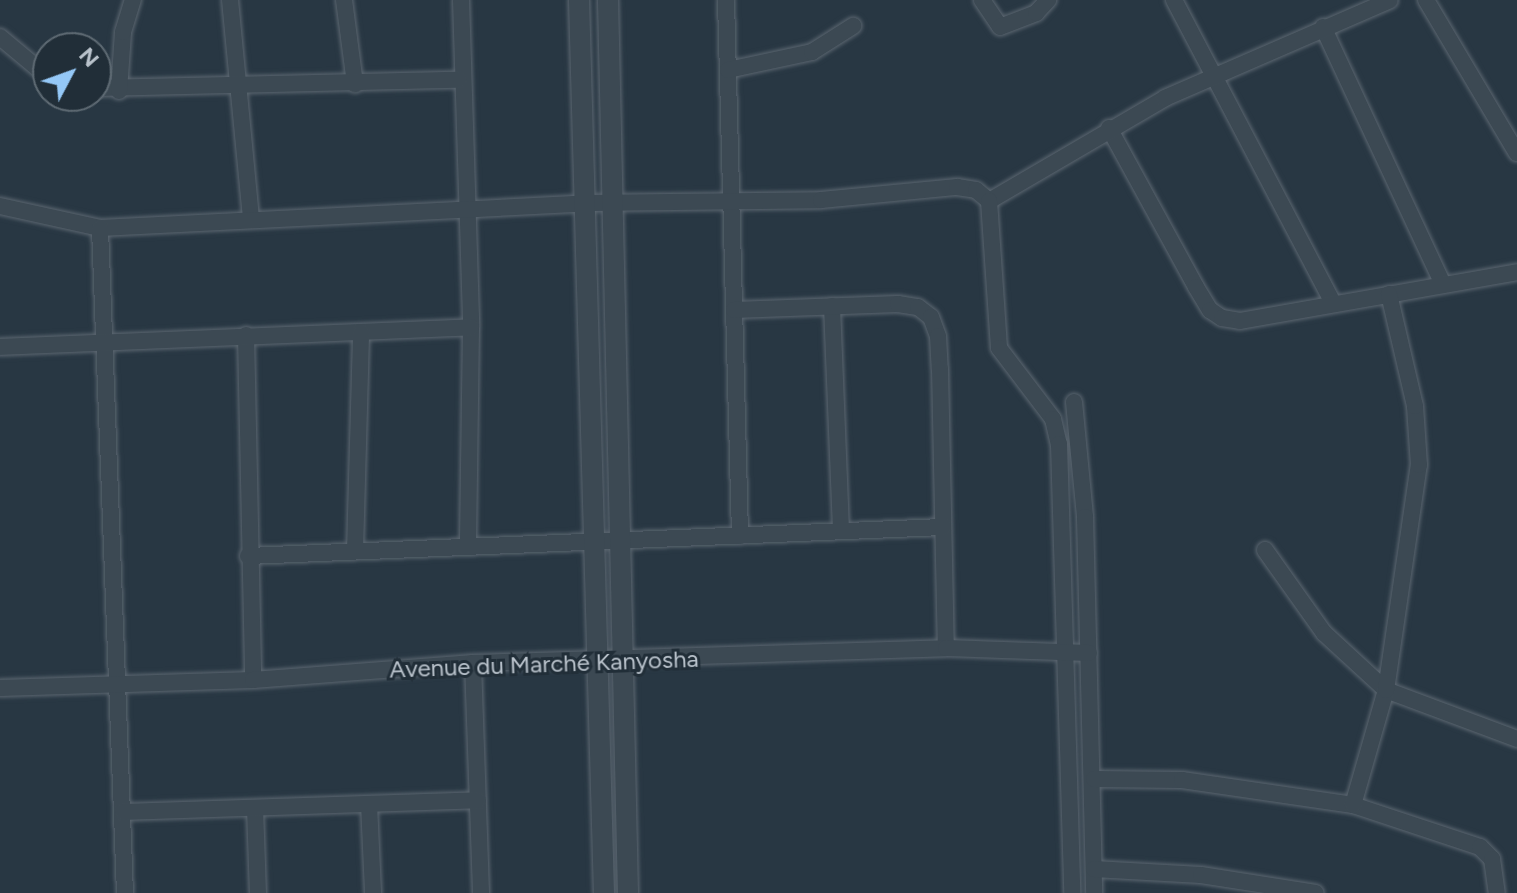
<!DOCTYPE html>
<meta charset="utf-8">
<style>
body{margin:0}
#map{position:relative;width:1517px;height:893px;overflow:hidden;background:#283743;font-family:Figtree,sans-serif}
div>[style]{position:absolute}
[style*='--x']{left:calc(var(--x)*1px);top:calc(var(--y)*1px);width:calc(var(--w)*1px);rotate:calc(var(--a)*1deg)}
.roads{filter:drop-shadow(0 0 2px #5b6670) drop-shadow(0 0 2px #5b6670)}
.minor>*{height:16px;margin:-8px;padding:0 8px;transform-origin:8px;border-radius:8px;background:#3c4953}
.tertiary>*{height:20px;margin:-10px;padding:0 10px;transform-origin:10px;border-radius:10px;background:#3c4953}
span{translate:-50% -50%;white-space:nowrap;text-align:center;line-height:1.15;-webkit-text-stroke:6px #212e38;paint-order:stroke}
.street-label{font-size:24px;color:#bac3cc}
.north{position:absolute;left:32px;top:32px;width:80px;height:80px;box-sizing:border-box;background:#212e38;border:2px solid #5e6a73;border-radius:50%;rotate:49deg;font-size:22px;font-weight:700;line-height:32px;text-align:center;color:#bac3cc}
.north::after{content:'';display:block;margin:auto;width:28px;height:36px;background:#94c8f7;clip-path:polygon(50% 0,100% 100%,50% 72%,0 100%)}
</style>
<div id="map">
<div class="roads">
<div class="minor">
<div style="--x:230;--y:0;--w:220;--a:84.5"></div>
<div style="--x:344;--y:0;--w:85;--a:82.5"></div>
<div style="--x:461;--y:0;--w:327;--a:88.2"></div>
<div style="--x:471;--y:327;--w:216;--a:90.8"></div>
<div style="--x:726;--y:0;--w:536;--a:88.5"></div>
<div style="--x:982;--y:0;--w:32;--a:56"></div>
<div style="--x:1000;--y:27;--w:39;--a:-21"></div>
<div style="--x:1036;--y:13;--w:18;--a:-47"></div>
<div style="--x:1174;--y:0;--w:342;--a:62.3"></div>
<div style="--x:1426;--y:0;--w:178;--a:59.3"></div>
<div style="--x:1323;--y:27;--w:284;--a:65"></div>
<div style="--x:0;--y:37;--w:62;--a:39.8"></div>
<div style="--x:728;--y:70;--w:86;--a:-12.1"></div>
<div style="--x:812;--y:52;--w:49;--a:-32.4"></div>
<div style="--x:96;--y:88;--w:363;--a:-1.3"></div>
<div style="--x:119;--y:91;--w:59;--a:-86.1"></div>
<div style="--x:123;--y:32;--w:34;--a:-73"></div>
<div style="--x:1109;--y:128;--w:181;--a:61.3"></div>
<div style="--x:1196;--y:287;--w:27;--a:59"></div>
<div style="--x:1210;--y:310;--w:14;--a:34"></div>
<div style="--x:1222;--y:318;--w:18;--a:9"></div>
<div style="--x:1240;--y:321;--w:281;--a:-10"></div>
<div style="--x:989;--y:201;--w:204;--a:-30.3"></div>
<div style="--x:1165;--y:98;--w:245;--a:-23.5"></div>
<div style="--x:0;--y:206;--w:102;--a:12.4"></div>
<div style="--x:100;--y:228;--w:489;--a:-2.9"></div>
<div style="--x:588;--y:203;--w:233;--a:-0.7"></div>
<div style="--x:821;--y:200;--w:137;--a:-5.5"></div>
<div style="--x:957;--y:187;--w:19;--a:9"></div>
<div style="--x:976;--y:190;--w:17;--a:40"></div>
<div style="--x:989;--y:201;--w:147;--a:86.1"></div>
<div style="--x:999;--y:348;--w:89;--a:52.7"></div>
<div style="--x:1053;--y:419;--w:26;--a:77"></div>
<div style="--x:1059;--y:444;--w:449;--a:88.3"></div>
<div style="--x:100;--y:228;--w:665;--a:87.85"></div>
<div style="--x:832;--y:306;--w:224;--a:87.7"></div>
<div style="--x:734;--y:310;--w:164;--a:-2.1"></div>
<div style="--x:898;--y:304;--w:20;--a:9"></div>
<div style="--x:918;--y:307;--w:16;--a:38"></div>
<div style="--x:931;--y:317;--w:20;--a:70"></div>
<div style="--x:938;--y:336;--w:33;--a:87"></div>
<div style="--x:940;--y:369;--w:279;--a:88.8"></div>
<div style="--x:246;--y:335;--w:345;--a:88.8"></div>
<div style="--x:0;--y:347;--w:471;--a:-2.4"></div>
<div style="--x:1074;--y:402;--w:116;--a:84.5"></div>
<div style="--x:1085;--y:517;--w:376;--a:88.6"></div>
<div style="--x:1265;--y:550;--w:102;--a:54.6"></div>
<div style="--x:1324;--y:633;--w:84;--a:42.6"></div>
<div style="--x:1386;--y:690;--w:140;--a:20.5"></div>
<div style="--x:355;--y:551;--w:219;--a:-88.4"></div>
<div style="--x:248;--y:556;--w:696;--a:-2.39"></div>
<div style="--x:473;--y:663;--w:230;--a:88"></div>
<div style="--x:0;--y:688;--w:253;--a:-1.8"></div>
<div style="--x:253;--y:680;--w:221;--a:-4.4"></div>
<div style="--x:473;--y:663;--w:473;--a:-1.8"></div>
<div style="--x:946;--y:648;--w:143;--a:2"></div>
<div style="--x:1094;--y:779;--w:88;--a:0.7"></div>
<div style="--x:1182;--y:780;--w:173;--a:8.3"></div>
<div style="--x:1353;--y:805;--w:134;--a:18.3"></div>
<div style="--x:1480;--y:847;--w:17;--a:45"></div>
<div style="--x:1492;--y:859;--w:34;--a:82"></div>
<div style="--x:369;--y:804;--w:89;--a:87.4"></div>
<div style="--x:1353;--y:805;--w:120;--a:-74"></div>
<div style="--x:1386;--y:690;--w:227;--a:-81.7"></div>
<div style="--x:1419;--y:465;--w:59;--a:-93.9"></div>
<div style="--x:1415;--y:406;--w:115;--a:-103.1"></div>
<div style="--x:255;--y:808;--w:85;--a:88"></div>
<div style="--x:123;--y:812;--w:355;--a:-1.9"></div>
<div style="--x:1094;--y:869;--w:107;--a:3.2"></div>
<div style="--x:1201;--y:875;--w:116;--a:8.9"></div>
</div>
<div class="tertiary">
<div style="--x:579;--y:0;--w:893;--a:88.4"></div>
<div style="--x:608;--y:0;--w:893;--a:88.72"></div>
</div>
</div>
<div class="street-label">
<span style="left:544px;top:664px;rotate:-2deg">Avenue du Marché Kanyosha</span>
</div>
<div class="north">N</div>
</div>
